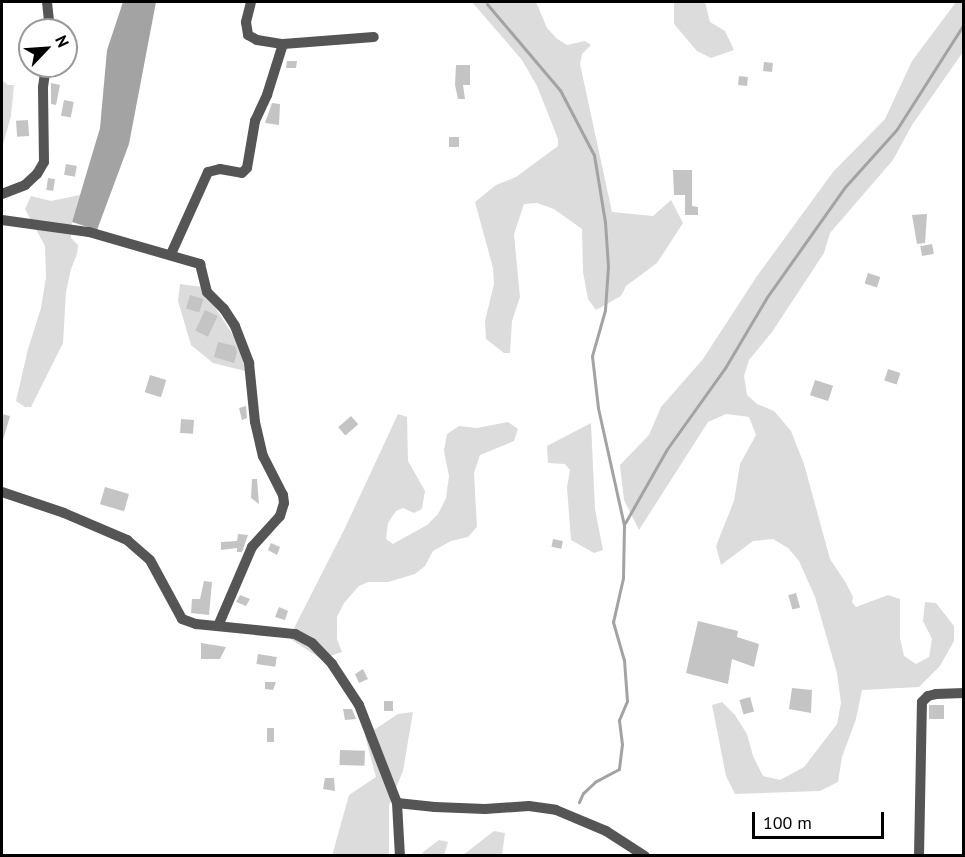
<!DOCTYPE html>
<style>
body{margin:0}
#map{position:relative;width:965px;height:857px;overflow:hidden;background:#fff;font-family:"PT Sans",sans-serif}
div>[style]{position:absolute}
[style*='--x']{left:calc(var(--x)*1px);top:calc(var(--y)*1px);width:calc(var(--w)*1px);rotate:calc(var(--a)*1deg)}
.green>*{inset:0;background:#dcdcdc}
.water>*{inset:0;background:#a3a3a3}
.stream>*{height:3px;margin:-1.5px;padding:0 1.5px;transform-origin:1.5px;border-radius:1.5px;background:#a3a3a3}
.building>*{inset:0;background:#c4c4c4;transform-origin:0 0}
.minor>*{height:10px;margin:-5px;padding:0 5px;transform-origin:5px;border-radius:5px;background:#555}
span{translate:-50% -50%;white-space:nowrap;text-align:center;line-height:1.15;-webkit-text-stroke:4.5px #fff;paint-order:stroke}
.frame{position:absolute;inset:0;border:3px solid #000;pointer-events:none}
.north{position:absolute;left:18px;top:18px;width:60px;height:60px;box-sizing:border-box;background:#fff;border:2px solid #999;border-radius:50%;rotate:65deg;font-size:16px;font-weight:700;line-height:24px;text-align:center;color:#000}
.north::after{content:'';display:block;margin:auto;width:21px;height:27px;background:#000;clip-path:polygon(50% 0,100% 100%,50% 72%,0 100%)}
.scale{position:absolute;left:752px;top:812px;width:132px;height:27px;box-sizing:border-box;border:3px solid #000;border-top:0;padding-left:8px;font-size:18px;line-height:21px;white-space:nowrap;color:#000;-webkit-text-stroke:4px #fff;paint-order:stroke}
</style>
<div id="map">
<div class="green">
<div style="clip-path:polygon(472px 2px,536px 2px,547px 28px,556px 38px,567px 45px,585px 41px,591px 45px,582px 54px,580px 64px,612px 212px,653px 216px,671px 200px,683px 223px,657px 263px,626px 286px,621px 296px,596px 310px,588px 299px,583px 272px,582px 229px,554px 209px,537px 203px,524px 204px,514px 234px,520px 297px,512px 321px,510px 353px,504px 353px,486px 339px,485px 321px,494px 284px,493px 268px,475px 202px,496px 185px,516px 177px,558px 146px,558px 139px,537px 86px,522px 60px)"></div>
<div style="clip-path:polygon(674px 2px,705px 2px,710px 22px,725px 31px,734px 50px,711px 58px,697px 51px,674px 24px)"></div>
<div style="clip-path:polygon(956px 2px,963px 2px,963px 52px,912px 125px,893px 160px,830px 233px,824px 253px,772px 332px,749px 360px,744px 376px,747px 395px,757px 404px,774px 411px,791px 431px,804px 464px,830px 559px,846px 583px,853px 597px,852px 602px,856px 607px,888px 595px,900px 599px,900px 638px,904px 656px,916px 664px,929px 657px,932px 639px,923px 621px,925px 602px,936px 603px,954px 626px,954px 641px,940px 666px,919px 687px,862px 690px,856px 719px,842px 757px,838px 782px,820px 791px,735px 794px,726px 776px,712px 705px,722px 702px,735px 715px,747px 734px,753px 756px,763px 776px,780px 780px,804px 767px,837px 724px,841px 703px,837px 673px,815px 597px,799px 561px,788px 548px,773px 539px,753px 541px,721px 565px,716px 546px,734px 501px,740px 464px,756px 435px,749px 417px,726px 414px,708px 422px,639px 530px,624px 500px,620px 465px,649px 435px,661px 407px,703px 359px,757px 276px,833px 172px,885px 119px,912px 61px)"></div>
<div style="clip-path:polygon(2px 80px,8px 85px,14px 85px,11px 116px,2px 148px)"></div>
<div style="clip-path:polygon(80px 195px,72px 222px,71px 238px,78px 245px,77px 254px,71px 269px,66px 292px,63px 343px,31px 407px,25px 407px,16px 401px,28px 349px,41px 308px,46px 277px,45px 246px,25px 209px,31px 196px,51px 201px)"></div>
<div style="clip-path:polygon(180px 284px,202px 287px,236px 340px,242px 353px,245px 371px,213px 363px,191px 345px,178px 301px)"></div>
<div style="clip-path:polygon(398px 414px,407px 417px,408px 461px,425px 491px,422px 509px,414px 513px,403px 508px,396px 511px,388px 523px,386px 539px,393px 544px,427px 525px,438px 514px,446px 498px,449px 476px,444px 451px,447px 434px,459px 426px,477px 428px,508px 422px,518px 429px,514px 441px,480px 455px,474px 473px,477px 527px,468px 537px,451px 541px,433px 551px,425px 566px,415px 574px,388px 582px,368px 582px,359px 586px,344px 603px,337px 617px,337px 639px,342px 652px,321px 659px,289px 638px,345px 528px)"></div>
<div style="clip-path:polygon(591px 423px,595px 509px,603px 550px,594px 553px,571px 540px,567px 487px,570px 470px,565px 464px,548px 463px,547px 446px)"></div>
<div style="clip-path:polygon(413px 712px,403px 771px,389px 805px,389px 855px,332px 856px,349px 795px,376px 777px,365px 736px,398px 714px)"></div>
<div style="clip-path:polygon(494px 831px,505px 833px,502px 855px,463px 855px)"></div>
<div style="clip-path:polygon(439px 840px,448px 842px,444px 855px,422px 855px,423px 852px)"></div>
</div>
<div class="water">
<div style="clip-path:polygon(123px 2px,156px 2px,129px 144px,97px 230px,72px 222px,100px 128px,107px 50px)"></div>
</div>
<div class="stream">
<div style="--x:487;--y:4;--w:113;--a:49.7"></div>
<div style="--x:560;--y:90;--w:73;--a:62.4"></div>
<div style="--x:594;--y:155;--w:68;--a:80.7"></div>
<div style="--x:605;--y:222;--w:44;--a:86.1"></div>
<div style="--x:608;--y:266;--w:44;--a:93.9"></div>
<div style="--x:605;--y:310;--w:48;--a:105.8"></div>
<div style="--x:592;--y:356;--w:52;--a:83.4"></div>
<div style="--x:598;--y:408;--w:120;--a:77.5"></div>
<div style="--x:624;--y:525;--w:53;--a:91.1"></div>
<div style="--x:623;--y:578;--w:45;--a:102.8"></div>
<div style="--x:613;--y:622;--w:40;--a:74"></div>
<div style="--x:624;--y:660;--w:41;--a:85.8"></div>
<div style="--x:627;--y:701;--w:21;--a:113"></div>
<div style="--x:619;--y:720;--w:24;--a:83"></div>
<div style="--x:622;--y:744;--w:25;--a:97"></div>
<div style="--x:619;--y:769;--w:27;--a:152"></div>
<div style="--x:595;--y:782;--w:16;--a:137"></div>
<div style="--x:583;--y:793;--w:10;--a:114"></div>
<div style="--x:625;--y:523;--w:85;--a:-60.4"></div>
<div style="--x:667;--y:449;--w:100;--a:-54.4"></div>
<div style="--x:725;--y:368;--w:82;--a:-59.4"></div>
<div style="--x:767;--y:297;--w:135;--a:-54.7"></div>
<div style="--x:845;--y:187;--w:78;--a:-48.1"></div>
<div style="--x:897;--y:129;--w:125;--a:-57.5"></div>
</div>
<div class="building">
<div style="clip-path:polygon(287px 61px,297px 61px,296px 68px,286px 68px)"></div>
<div style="left:764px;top:62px;width:9px;height:9px;rotate:6deg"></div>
<div style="clip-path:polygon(456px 65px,470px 65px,470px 85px,463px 85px,465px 99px,458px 99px,455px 85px)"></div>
<div style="left:739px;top:76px;width:9px;height:9px;rotate:6deg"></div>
<div style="clip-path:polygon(51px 83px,60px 85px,56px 105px,51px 104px)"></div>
<div style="left:64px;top:100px;width:10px;height:16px;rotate:11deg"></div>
<div style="clip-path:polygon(272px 103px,280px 104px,279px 125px,265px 123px)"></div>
<div style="left:28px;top:120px;width:16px;height:12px;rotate:86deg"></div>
<div style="left:449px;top:137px;width:10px;height:10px"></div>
<div style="left:66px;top:164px;width:11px;height:11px;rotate:10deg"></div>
<div style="clip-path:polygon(673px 170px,692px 170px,692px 206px,698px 207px,698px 215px,685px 215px,685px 195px,674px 195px)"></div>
<div style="left:48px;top:178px;width:7px;height:12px;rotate:8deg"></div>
<div style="clip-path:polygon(927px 214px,925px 243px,917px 244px,912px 215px)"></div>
<div style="left:932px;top:244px;width:10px;height:12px;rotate:79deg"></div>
<div style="left:868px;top:273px;width:13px;height:11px;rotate:18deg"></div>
<div style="left:190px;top:295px;width:14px;height:14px;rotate:17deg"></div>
<div style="left:205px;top:310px;width:14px;height:23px;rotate:25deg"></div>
<div style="clip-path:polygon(218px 342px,235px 346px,237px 352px,234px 363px,214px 357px)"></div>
<div style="left:888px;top:369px;width:13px;height:12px;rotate:18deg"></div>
<div style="left:150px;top:375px;width:17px;height:18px;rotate:17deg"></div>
<div style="left:815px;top:380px;width:19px;height:16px;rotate:18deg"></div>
<div style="clip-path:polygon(246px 406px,247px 418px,242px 420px,239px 408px)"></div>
<div style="clip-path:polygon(2px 414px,10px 416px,3px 440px,2px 440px)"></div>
<div style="left:351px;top:416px;width:11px;height:17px;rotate:49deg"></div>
<div style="left:181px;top:419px;width:13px;height:14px;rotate:4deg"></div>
<div style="clip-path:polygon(252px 479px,257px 479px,259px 504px,251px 498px)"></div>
<div style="left:105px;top:487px;width:25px;height:18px;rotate:16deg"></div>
<div style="clip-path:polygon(238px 534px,248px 535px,242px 552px,237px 552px,237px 548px,221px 550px,221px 542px,237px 541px)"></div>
<div style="left:553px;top:539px;width:10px;height:8px;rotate:11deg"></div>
<div style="clip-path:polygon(271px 543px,280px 547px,277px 555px,268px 550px)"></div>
<div style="clip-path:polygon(204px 581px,212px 582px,209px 615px,191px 613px,192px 599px,200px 599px)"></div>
<div style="left:796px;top:593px;width:15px;height:8px;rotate:74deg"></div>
<div style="clip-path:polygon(240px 595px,250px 599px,246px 606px,236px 602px)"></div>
<div style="clip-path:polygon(279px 607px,288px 611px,285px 620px,275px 617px)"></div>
<div style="clip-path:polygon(698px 621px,738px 631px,737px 637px,759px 644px,754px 667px,732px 659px,728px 684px,686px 673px)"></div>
<div style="clip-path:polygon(201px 643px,226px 647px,220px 659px,201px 659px)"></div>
<div style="left:258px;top:654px;width:19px;height:10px;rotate:9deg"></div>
<div style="clip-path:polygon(363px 669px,368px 679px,359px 683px,355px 674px)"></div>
<div style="clip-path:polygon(265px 682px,276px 682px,273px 690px,265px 689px)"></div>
<div style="clip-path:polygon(792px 688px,812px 690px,811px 713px,789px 709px)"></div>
<div style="left:750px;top:697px;width:15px;height:11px;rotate:74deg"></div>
<div style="left:393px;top:701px;width:10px;height:9px;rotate:90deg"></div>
<div style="left:929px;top:705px;width:15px;height:14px"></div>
<div style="clip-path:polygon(343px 709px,352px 709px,356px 719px,345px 720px)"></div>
<div style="left:267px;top:728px;width:7px;height:14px"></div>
<div style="left:340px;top:750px;width:25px;height:15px;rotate:2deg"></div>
<div style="clip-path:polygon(325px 778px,334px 778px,335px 791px,323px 789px)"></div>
</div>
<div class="minor">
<div style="--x:47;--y:2;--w:28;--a:84"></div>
<div style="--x:251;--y:2;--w:21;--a:104"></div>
<div style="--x:246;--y:22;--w:13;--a:81"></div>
<div style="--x:248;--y:35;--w:10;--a:29"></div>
<div style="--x:257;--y:40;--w:26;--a:9"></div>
<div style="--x:2;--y:194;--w:25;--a:-21"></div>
<div style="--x:25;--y:185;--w:16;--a:-43"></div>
<div style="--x:37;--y:174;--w:14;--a:-60"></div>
<div style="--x:44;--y:162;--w:75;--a:-90.8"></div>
<div style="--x:43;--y:87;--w:21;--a:-82"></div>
<div style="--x:2;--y:220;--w:88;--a:7.9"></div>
<div style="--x:89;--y:232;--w:116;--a:16.1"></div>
<div style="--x:200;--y:264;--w:29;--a:76"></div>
<div style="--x:207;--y:292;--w:24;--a:45"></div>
<div style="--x:224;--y:309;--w:20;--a:57"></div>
<div style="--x:235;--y:326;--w:40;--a:69"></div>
<div style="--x:249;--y:363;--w:59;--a:84.2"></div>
<div style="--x:255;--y:422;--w:35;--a:77"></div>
<div style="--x:263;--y:456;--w:44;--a:62.9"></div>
<div style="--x:283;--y:495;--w:8;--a:83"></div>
<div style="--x:284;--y:503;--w:14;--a:107"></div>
<div style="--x:280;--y:516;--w:42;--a:132.1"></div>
<div style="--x:252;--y:547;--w:86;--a:113.3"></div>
<div style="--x:171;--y:254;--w:90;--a:-65.7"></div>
<div style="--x:208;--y:172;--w:12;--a:-14"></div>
<div style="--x:220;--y:169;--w:22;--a:10"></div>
<div style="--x:242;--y:173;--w:7;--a:-45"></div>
<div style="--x:247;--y:168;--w:48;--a:-80.3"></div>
<div style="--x:255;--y:121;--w:29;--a:-65"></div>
<div style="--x:267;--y:95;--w:53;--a:-72.6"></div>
<div style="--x:283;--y:44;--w:91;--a:-4.4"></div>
<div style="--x:2;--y:492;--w:65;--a:18.7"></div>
<div style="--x:64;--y:513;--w:69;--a:23.2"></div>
<div style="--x:127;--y:540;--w:30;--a:41"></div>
<div style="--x:150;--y:560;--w:67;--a:61.5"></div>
<div style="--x:182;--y:619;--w:15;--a:20"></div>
<div style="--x:196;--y:624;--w:100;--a:5.8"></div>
<div style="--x:295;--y:634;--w:19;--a:28"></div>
<div style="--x:312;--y:643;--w:29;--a:46"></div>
<div style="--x:332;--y:664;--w:49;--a:56.6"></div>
<div style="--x:359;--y:705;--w:105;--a:68.8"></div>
<div style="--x:397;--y:803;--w:38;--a:6"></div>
<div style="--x:435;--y:807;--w:50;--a:2.3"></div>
<div style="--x:485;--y:809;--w:44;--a:-3.9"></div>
<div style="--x:529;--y:806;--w:27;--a:8"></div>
<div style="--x:556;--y:810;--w:54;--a:22.8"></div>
<div style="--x:606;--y:831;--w:46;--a:32.7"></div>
<div style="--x:397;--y:803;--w:53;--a:86.8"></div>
<div style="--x:919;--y:856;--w:154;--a:-88.9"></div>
<div style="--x:922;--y:702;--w:8;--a:-45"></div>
<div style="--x:928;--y:696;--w:8;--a:-14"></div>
<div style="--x:936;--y:694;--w:28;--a:-2"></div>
</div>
<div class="frame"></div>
<div class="north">N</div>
<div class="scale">100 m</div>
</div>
